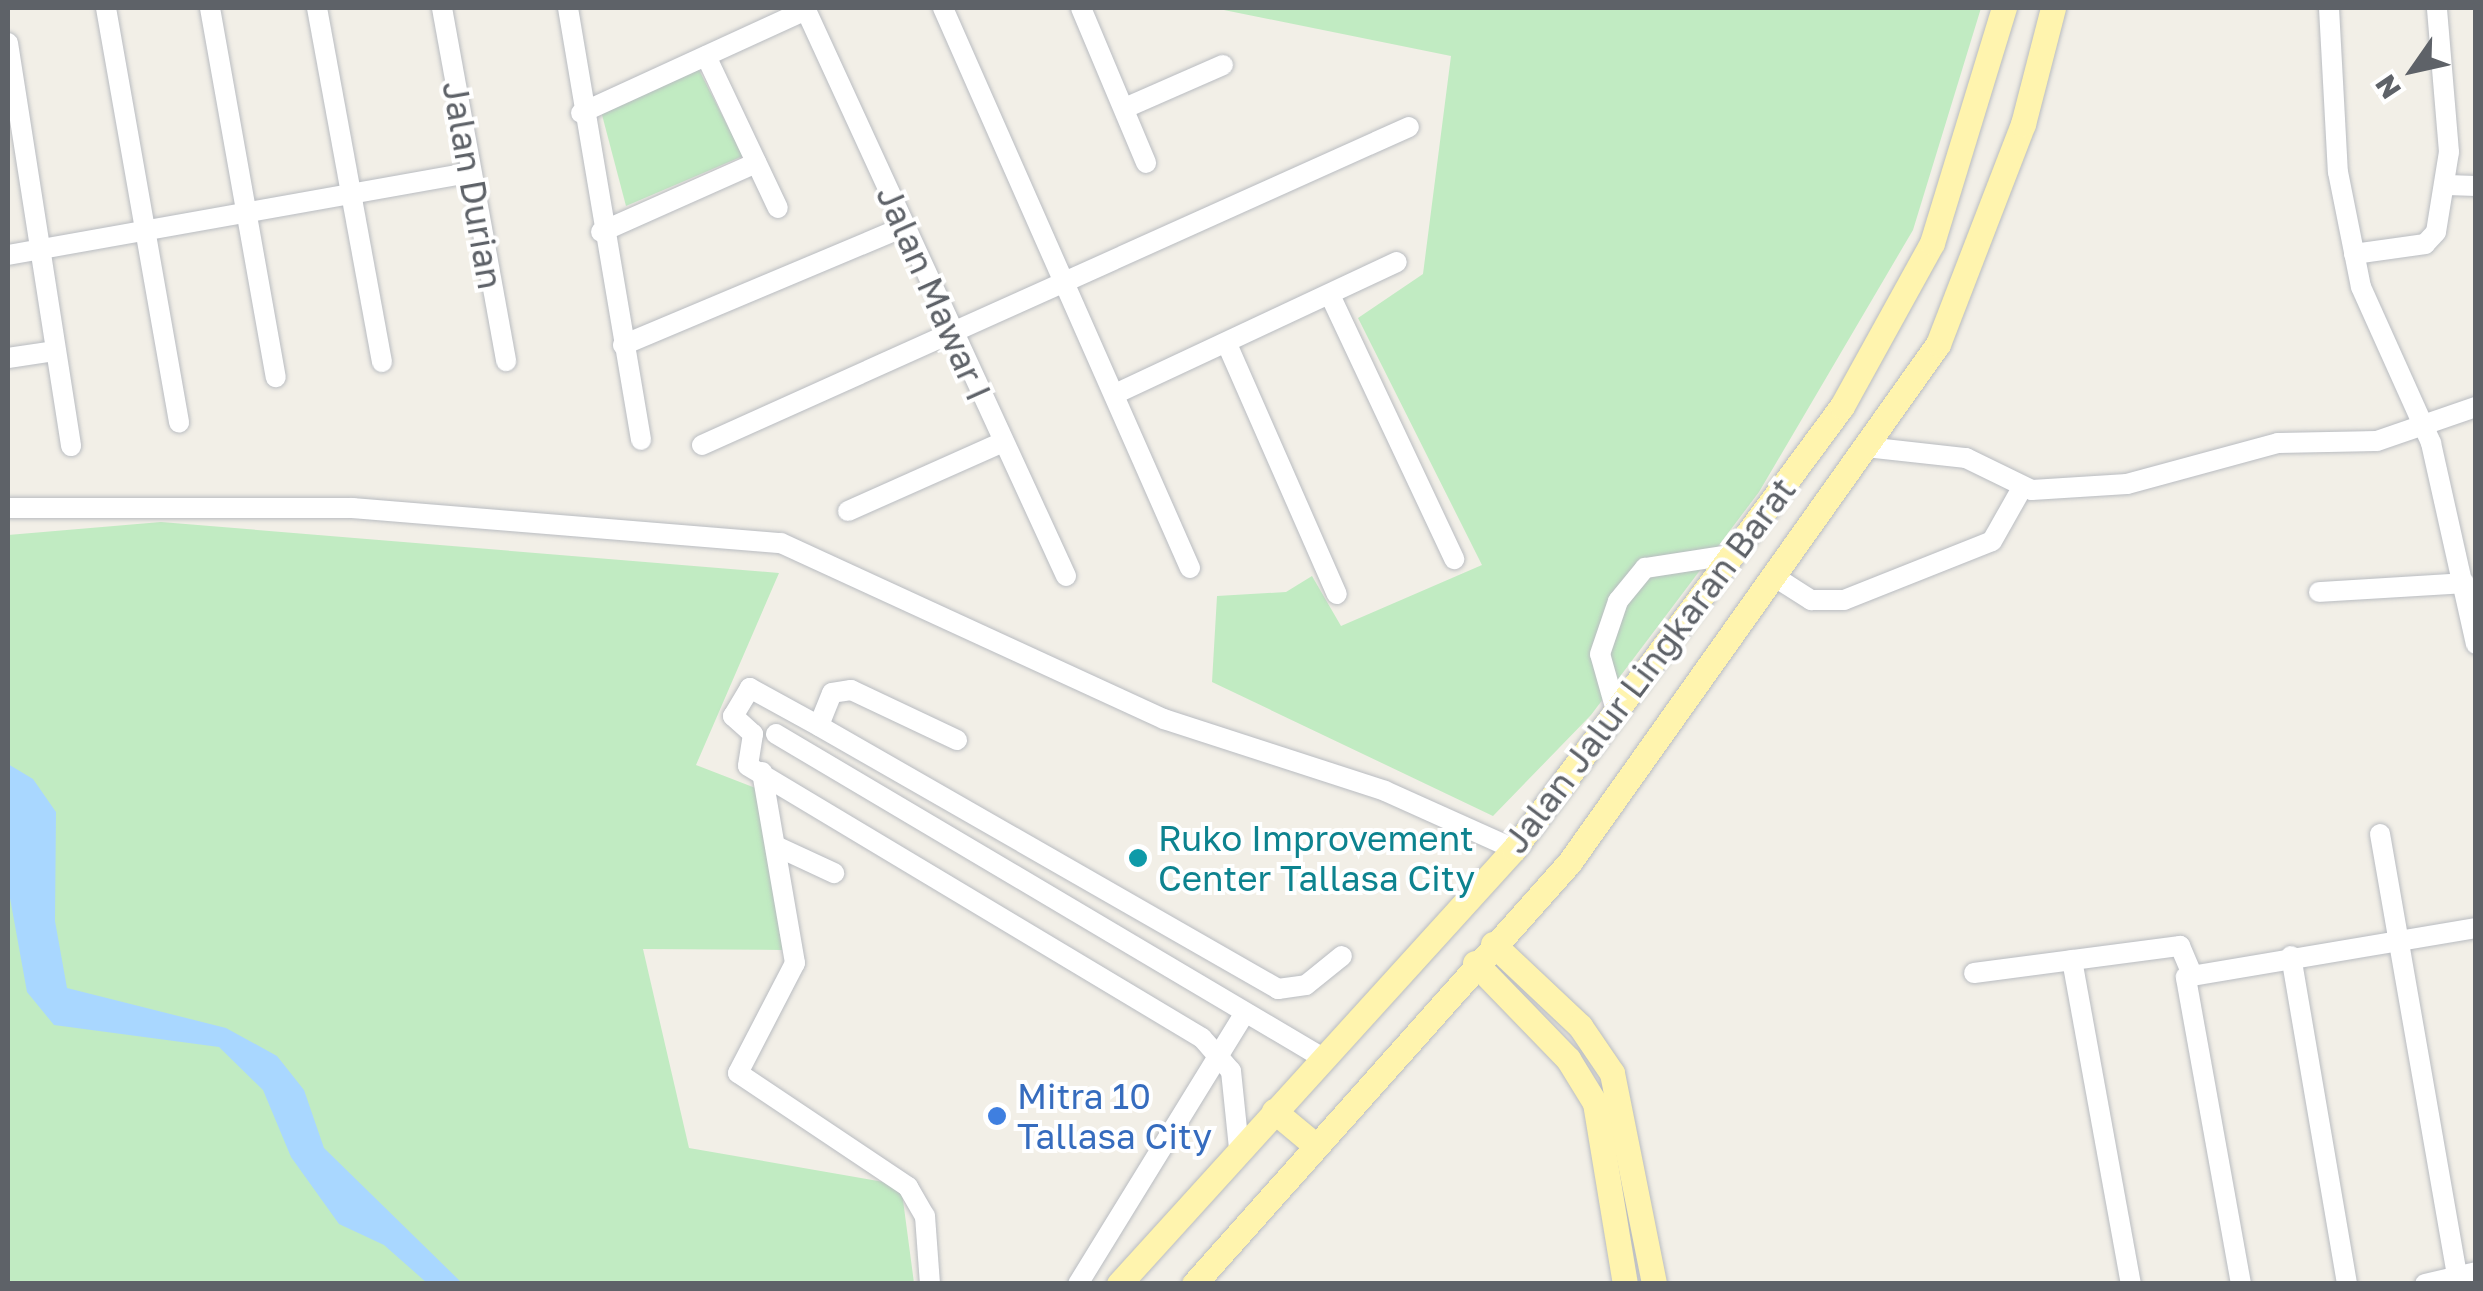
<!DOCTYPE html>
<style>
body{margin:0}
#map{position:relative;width:2483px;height:1291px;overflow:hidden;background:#f2efe7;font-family:"Golos Text",sans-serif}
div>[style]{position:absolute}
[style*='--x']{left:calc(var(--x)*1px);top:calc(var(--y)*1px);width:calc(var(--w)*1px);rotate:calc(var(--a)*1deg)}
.green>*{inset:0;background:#c1ebc2}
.water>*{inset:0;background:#a9d7ff}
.roads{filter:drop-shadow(0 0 2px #b9bcc1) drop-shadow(0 0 2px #b9bcc1)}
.minor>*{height:20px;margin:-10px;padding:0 10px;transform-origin:10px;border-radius:10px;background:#fff}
.major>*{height:25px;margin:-12.5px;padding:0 12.5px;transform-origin:12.5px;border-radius:12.5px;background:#fff4ae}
.dots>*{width:28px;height:28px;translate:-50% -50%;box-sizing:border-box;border:5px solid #fff;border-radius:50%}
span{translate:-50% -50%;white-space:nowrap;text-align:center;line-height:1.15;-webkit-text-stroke:8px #fff;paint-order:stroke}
.street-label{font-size:35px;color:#5e6268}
.culture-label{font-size:35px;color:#0d838f}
.left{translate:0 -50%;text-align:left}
.shop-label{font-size:35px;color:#366cbe}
.frame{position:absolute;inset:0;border:10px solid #5e6268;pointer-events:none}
.north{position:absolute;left:2363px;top:20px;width:100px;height:100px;-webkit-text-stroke:8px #fff;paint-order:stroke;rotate:236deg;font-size:28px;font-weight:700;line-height:40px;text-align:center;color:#5e6268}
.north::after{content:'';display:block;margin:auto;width:35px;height:45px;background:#5e6268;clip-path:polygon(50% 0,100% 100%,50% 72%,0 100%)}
</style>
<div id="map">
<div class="green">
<div style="clip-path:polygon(1214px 8px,1981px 8px,1913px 230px,1759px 492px,1591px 715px,1493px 816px,1212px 682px,1217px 596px,1286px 592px,1312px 576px,1341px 626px,1482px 565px,1358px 318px,1423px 274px,1451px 56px)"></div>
<div style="clip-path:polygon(697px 66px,743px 156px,626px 206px,601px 111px)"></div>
<div style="clip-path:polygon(161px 522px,779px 573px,696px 765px,758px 789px,783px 950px,643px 949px,689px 1148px,901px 1185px,914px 1283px,8px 1284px,8px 535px)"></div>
</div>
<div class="water">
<div style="clip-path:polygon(8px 764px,33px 779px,56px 812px,55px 921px,67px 988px,226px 1028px,277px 1056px,304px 1090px,324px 1148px,462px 1283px,427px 1283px,384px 1245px,339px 1224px,291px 1157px,263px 1090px,219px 1047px,54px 1025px,27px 992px,8px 887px)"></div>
</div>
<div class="roads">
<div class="minor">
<div style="--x:106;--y:8;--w:421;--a:80"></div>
<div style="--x:210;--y:8;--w:375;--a:79.9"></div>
<div style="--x:317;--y:8;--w:360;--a:79.6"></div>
<div style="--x:442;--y:8;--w:359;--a:79.7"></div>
<div style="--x:568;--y:8;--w:438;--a:80.4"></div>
<div style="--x:805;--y:8;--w:625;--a:65.32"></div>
<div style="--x:943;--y:8;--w:612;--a:66.2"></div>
<div style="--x:1081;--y:8;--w:168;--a:67.2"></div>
<div style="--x:2329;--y:8;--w:164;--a:86.9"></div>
<div style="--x:2338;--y:172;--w:117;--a:78.7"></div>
<div style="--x:2361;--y:287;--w:171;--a:65.8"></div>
<div style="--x:2431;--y:443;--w:206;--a:77.4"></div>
<div style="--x:8;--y:43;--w:408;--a:81.1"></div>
<div style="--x:706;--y:56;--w:168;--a:64.7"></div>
<div style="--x:1125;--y:108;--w:107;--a:-23.7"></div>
<div style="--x:581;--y:113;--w:247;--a:-24.6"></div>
<div style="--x:2447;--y:185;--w:29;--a:2"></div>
<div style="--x:601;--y:232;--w:170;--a:-24"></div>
<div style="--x:2354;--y:254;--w:72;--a:-8"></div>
<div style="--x:2425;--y:244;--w:16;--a:-47"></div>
<div style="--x:2436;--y:232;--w:81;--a:-80.8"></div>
<div style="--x:2449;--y:152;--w:144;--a:-94.8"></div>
<div style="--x:8;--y:255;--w:468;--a:-10.1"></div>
<div style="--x:1330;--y:295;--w:292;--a:64.8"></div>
<div style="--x:1227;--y:344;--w:273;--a:66.3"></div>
<div style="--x:623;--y:345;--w:305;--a:-22.8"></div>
<div style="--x:8;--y:358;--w:48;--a:-8.5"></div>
<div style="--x:1115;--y:394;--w:311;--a:-25.1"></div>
<div style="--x:702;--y:445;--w:775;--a:-24.22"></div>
<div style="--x:1866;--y:447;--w:101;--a:6.3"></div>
<div style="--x:1966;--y:458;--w:73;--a:25.9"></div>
<div style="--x:2032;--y:490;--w:95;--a:-3.6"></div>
<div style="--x:2127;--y:484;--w:156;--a:-15.2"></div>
<div style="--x:2278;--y:443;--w:99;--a:-1.2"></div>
<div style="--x:2377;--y:441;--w:105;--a:-19"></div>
<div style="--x:8;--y:508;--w:345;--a:0"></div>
<div style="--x:353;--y:508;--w:429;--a:4.7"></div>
<div style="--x:781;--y:543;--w:422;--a:24.7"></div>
<div style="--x:1164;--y:719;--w:232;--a:18"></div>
<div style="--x:1385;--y:791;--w:141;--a:24.2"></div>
<div style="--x:848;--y:511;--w:167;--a:-24"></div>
<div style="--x:1775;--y:577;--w:43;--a:32.6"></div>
<div style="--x:1811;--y:600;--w:33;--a:0"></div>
<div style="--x:1844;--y:600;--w:159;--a:-21.7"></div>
<div style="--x:1992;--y:541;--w:61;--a:-60.5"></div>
<div style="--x:2319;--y:592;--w:146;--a:-3.5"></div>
<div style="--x:1617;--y:714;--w:62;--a:-105.8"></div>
<div style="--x:1600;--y:654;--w:56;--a:-71.2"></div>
<div style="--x:1618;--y:601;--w:43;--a:-50.7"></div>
<div style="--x:1645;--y:568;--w:91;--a:-8.8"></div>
<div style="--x:819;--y:726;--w:529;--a:29.81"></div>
<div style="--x:1278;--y:989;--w:28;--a:-8"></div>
<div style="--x:1306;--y:985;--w:46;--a:-38.9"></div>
<div style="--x:776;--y:734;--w:634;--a:30.65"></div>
<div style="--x:957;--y:740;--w:117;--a:-154.7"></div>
<div style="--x:851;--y:690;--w:19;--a:171"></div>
<div style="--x:832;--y:693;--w:35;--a:112"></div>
<div style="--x:819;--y:726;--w:79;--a:-151.2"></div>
<div style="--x:750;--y:688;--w:33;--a:121"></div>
<div style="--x:733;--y:716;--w:27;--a:42"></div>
<div style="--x:753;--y:734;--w:32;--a:99"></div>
<div style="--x:748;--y:766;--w:529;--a:30.93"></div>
<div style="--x:1202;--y:1038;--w:44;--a:48.7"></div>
<div style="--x:1231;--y:1071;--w:78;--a:84.1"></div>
<div style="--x:762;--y:772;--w:194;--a:80.2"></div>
<div style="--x:795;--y:963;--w:124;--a:117.4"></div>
<div style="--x:738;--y:1073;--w:205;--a:33.8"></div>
<div style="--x:908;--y:1187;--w:34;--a:60"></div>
<div style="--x:925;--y:1216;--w:68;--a:85.8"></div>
<div style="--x:2380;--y:834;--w:449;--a:80.1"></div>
<div style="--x:778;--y:847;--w:62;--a:24.9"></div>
<div style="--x:2291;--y:956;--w:333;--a:80.3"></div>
<div style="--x:2072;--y:960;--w:329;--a:79.7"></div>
<div style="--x:1974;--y:973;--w:208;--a:-7.5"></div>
<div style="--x:2180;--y:946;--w:28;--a:67"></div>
<div style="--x:1078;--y:1284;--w:318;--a:-58.4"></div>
<div style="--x:2241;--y:1284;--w:312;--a:-100.2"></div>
<div style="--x:2186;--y:977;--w:294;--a:-9.6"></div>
<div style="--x:2425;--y:1284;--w:52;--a:-13.2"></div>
</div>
<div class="major">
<div style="--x:1493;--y:944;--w:120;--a:43.3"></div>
<div style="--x:1580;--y:1026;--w:57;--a:55.8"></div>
<div style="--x:1612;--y:1073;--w:215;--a:78.7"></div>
<div style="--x:1475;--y:963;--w:134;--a:45.9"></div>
<div style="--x:1568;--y:1059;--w:52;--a:58.5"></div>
<div style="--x:1595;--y:1103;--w:183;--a:80.6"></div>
<div style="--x:1274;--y:1111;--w:55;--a:39.8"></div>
<div style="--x:1119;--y:1284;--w:588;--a:-47.76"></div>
<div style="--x:1514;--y:849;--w:551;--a:-53.48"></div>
<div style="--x:1842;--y:406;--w:186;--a:-61.1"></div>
<div style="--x:1932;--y:243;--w:246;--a:-73"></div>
<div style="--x:1194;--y:1284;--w:564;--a:-48.31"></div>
<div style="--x:1569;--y:863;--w:637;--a:-54.59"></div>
<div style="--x:1938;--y:344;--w:236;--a:-68.9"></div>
<div style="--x:2023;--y:124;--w:120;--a:-75.5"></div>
</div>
</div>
<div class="dots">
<div style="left:1138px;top:858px;background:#0f9aa8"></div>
<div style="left:997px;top:1116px;background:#3f7fe0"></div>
</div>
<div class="street-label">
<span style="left:473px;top:185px;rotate:80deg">Jalan Durian</span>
<span style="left:934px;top:293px;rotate:66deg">Jalan Mawar I</span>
<span style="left:1649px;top:665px;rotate:-53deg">Jalan Jalur Lingkaran Barat</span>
</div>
<div class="culture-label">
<span class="left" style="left:1158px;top:858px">Ruko Improvement<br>Center Tallasa City</span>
</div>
<div class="shop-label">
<span class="left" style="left:1017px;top:1116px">Mitra 10<br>Tallasa City</span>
</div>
<div class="frame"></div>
<div class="north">N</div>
</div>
